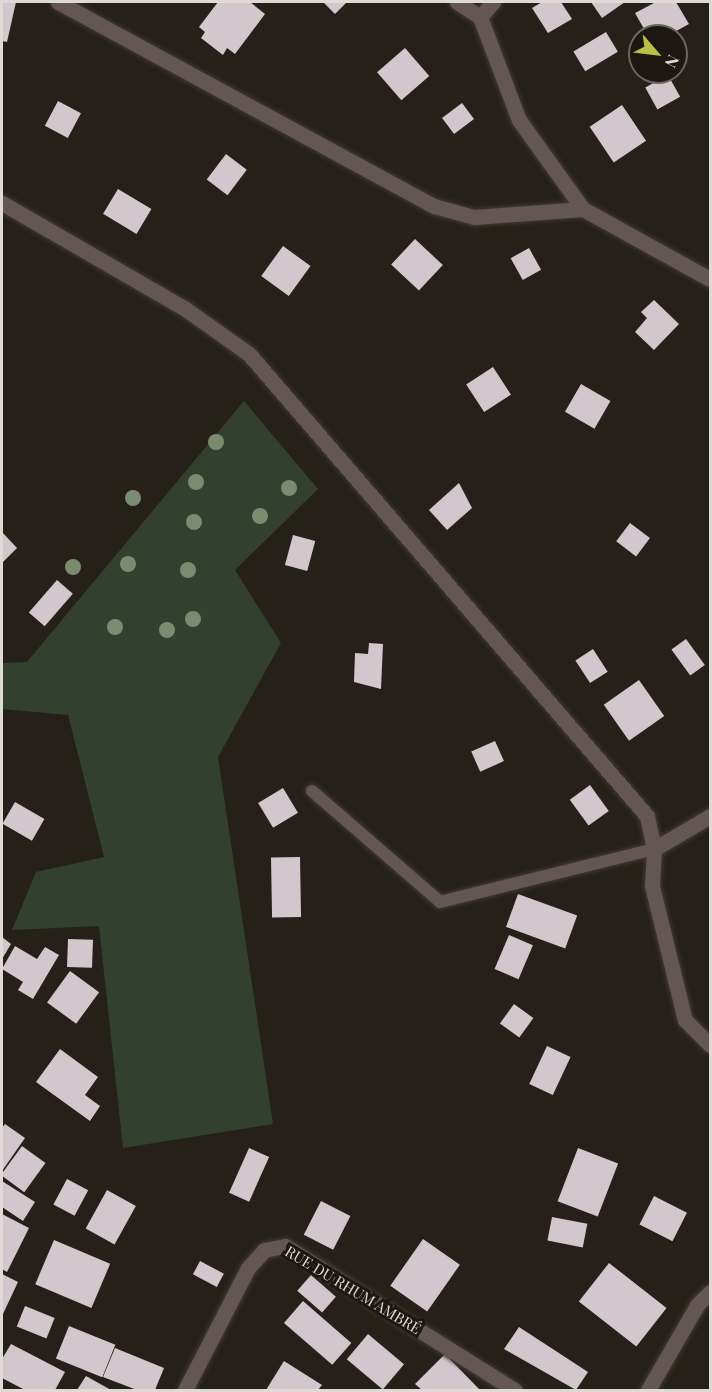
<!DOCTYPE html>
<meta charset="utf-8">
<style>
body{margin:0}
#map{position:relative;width:712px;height:1392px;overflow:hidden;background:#25211a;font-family:"Playfair Display",serif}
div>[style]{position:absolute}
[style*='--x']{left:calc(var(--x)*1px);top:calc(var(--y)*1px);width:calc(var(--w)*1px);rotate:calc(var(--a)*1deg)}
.green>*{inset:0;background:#32402d}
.building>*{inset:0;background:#d2c7cd;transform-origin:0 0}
.roads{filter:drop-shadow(0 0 2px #3f3b34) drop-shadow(0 0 2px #3f3b34)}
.lane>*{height:12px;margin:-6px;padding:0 6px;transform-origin:6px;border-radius:6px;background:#635654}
.street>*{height:15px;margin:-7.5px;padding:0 7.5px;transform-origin:7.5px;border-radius:7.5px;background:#635654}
.trees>*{width:16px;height:16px;margin:-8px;border-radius:50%;background:#7a8b6f}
span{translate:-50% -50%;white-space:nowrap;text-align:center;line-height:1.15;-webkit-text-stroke:6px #1c1811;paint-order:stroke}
.street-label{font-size:15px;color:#dedad6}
.frame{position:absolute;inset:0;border:3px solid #dedad6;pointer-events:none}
.north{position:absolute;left:628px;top:24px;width:60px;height:60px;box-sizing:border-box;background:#1c1811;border:2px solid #6a6660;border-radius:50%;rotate:118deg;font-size:16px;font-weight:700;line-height:24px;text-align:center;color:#dedad6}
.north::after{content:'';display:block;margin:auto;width:21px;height:27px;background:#bcbf43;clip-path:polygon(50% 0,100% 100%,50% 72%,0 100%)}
</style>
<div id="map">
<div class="green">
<div style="clip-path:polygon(244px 401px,318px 489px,235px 570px,281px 643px,218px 757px,273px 1124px,123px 1148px,99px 926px,12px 930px,36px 872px,104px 857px,68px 715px,2px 709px,2px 663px,27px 662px)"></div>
</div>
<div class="building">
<div style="clip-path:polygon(2px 2px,16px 2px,7px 42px,2px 41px)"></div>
<div style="clip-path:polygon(218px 2px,250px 2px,265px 14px,235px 54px,227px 48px,223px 55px,201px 38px,205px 32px,199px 27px)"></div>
<div style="clip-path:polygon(323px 2px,347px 2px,335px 14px)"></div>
<div style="clip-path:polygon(542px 2px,561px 2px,572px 19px,548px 33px,532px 8px)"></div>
<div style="clip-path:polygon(591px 2px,625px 2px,602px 18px)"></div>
<div style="clip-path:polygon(656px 2px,676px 2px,689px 24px,667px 36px,648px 36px,635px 13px)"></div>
<div style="left:606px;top:32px;width:23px;height:38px;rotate:59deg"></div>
<div style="left:405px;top:48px;width:37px;height:37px;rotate:49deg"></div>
<div style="left:668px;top:75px;width:25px;height:26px;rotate:61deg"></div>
<div style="left:58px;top:101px;width:26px;height:28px;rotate:28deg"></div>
<div style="left:462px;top:103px;width:20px;height:25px;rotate:53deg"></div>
<div style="left:622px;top:105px;width:43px;height:39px;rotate:56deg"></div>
<div style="left:226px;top:154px;width:26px;height:32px;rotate:37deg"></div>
<div style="left:118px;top:189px;width:39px;height:29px;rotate:31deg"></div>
<div style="left:415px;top:239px;width:38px;height:35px;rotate:43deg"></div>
<div style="left:283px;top:246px;width:34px;height:37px;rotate:36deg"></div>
<div style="left:529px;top:248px;width:25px;height:21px;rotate:61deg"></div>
<div style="clip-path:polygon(654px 300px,679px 324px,654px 350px,635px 332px,647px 318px,641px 312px)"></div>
<div style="left:493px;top:367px;width:33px;height:32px;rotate:57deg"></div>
<div style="left:581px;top:384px;width:34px;height:32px;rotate:30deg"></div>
<div style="clip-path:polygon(459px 483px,472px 508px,447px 530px,429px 510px)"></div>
<div style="left:630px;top:523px;width:25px;height:23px;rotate:37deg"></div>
<div style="clip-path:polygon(2px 532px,17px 548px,2px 563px)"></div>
<div style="left:293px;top:535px;width:23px;height:31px;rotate:15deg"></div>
<div style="left:57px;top:580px;width:21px;height:43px;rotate:41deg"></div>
<div style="left:686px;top:639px;width:32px;height:18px;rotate:54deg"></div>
<div style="clip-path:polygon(369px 643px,383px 644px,381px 689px,354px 682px,355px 653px,368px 654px)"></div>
<div style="left:593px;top:649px;width:27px;height:21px;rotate:57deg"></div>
<div style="left:639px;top:680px;width:44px;height:43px;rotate:55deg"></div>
<div style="left:495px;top:741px;width:22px;height:26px;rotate:66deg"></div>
<div style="left:590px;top:785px;width:32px;height:25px;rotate:54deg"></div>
<div style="left:283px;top:788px;width:29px;height:29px;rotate:59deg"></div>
<div style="left:15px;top:802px;width:34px;height:25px;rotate:30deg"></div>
<div style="left:300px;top:857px;width:60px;height:29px;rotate:89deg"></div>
<div style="left:518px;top:894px;width:63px;height:35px;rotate:20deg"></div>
<div style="left:509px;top:935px;width:26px;height:37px;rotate:23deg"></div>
<div style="clip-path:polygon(2px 937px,11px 944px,2px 959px)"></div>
<div style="left:68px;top:939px;width:25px;height:28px;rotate:2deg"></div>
<div style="clip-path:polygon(15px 946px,37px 959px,45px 947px,59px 955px,33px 999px,18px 990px,23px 982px,2px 969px)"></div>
<div style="left:70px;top:971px;width:36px;height:39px;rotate:36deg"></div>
<div style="left:514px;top:1004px;width:24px;height:24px;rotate:36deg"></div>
<div style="left:547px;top:1046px;width:26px;height:42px;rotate:25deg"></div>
<div style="clip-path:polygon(60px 1049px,98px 1077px,85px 1095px,100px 1106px,90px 1121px,36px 1082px)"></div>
<div style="clip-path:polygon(5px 1124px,25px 1138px,2px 1171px,2px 1128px)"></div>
<div style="left:22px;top:1146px;width:29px;height:36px;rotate:36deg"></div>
<div style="left:249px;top:1148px;width:22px;height:49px;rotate:24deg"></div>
<div style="left:578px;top:1148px;width:43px;height:57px;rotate:21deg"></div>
<div style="left:67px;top:1179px;width:24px;height:29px;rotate:28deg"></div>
<div style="clip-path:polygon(2px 1181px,35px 1202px,23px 1221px,2px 1207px)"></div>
<div style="left:107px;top:1190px;width:33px;height:44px;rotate:29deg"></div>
<div style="left:654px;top:1196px;width:37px;height:32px;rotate:27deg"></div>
<div style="left:321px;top:1201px;width:33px;height:38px;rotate:27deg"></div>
<div style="clip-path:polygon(2px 1214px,29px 1228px,7px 1272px,2px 1269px)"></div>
<div style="left:552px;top:1217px;width:36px;height:24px;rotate:11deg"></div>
<div style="left:423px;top:1239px;width:45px;height:57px;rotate:35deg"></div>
<div style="left:54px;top:1240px;width:61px;height:48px;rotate:23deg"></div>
<div style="left:200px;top:1261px;width:27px;height:15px;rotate:28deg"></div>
<div style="left:609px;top:1263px;width:73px;height:49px;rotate:38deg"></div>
<div style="clip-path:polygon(2px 1274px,18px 1282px,2px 1316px)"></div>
<div style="left:311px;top:1275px;width:33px;height:21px;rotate:41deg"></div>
<div style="left:303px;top:1301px;width:64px;height:29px;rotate:41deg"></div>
<div style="left:25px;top:1306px;width:32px;height:22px;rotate:22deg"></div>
<div style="left:69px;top:1326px;width:50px;height:35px;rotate:22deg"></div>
<div style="clip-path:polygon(519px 1327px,588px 1372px,576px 1390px,504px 1349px)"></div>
<div style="left:368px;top:1334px;width:47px;height:33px;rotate:40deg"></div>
<div style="clip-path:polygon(11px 1344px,65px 1372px,55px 1390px,25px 1390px,2px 1378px,2px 1359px)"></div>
<div style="clip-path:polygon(115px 1348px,164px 1368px,155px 1390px,137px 1390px,103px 1377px)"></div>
<div style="clip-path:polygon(445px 1354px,480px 1390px,422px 1390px,415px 1384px)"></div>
<div style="clip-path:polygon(284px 1361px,322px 1385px,318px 1390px,266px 1390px)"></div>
<div style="clip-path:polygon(86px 1376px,111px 1390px,77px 1390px)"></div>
</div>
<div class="roads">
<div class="lane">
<div style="--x:312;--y:791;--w:169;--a:40.9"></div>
<div style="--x:440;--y:902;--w:220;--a:-13.9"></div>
</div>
<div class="street">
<div style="--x:58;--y:2;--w:428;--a:28.5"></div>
<div style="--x:434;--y:206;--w:41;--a:15.4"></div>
<div style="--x:474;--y:217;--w:109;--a:-4.2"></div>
<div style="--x:457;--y:2;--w:27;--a:33"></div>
<div style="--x:480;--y:17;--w:110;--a:69.3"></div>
<div style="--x:519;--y:120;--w:110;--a:54.3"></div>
<div style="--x:583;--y:209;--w:145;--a:28.9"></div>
<div style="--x:480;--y:17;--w:20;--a:-49"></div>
<div style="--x:2;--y:203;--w:210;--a:30"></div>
<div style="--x:184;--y:308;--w:80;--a:35.3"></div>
<div style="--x:249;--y:354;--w:610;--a:49.26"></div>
<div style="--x:647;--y:816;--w:34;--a:78"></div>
<div style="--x:710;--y:816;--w:65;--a:149.5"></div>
<div style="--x:654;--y:849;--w:37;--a:93"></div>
<div style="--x:652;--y:886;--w:138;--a:76.2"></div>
<div style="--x:685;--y:1020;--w:35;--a:45"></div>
<div style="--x:185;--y:1390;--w:137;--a:-62.7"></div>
<div style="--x:248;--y:1268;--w:24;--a:-48"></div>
<div style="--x:264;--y:1250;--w:21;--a:-11"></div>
<div style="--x:285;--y:1246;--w:271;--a:32.1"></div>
<div style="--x:648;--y:1390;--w:98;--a:-60"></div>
<div style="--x:697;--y:1305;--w:18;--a:-45"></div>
</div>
</div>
<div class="trees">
<div style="left:216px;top:442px"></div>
<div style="left:196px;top:482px"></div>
<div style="left:289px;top:488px"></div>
<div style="left:133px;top:498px"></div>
<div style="left:260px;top:516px"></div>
<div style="left:194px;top:522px"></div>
<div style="left:128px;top:564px"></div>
<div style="left:73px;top:567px"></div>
<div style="left:188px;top:570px"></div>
<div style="left:193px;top:619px"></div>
<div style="left:115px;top:627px"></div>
<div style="left:167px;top:630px"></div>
</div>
<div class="street-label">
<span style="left:353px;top:1290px;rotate:31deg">RUE DU RHUM AMBRÉ</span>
</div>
<div class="frame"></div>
<div class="north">N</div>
</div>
